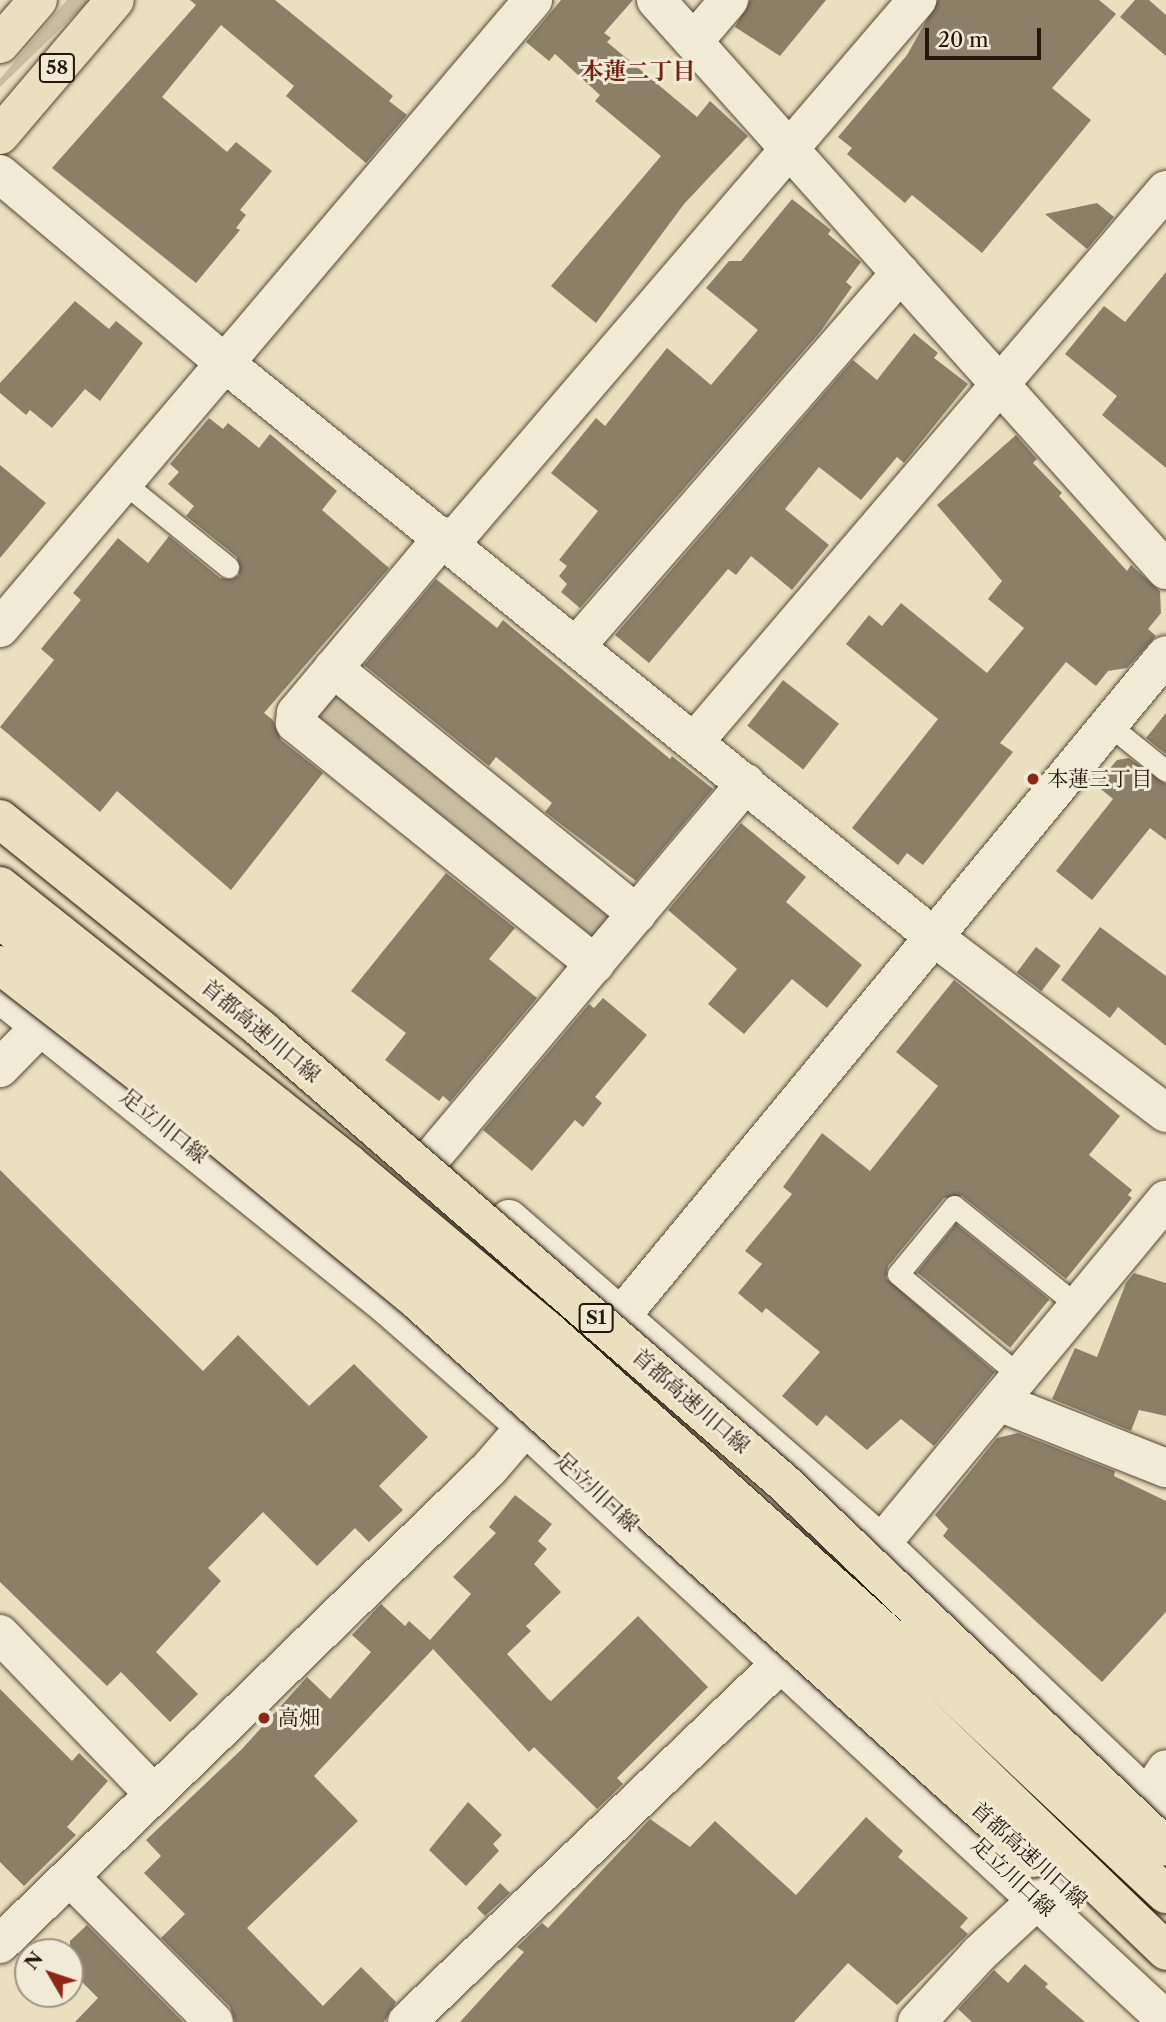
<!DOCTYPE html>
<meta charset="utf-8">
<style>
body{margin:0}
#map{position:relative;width:1166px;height:2022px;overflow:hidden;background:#eadfbf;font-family:"Libre Caslon Text","Noto Serif JP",serif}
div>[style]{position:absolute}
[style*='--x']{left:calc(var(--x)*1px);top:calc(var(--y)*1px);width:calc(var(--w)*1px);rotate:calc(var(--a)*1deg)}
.green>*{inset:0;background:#c8bda0}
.building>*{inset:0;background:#8b7f68;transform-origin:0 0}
.roads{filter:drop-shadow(0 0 2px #564836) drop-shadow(0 0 2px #564836)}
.service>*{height:21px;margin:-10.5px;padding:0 10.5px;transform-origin:10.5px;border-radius:10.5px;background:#f1ead5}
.minor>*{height:38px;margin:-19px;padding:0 19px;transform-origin:19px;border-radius:19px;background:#f1ead5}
.tertiary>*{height:38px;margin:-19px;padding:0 19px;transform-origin:19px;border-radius:19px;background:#f1ead5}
.secondary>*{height:38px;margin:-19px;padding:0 19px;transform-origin:19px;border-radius:19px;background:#f1ead5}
.primary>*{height:38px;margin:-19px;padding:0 19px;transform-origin:19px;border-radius:19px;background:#eadfbf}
.bridges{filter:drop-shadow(0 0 2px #241609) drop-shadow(0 0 2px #241609)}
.motorway-bridge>*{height:38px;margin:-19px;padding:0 19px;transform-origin:19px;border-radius:19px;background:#eadfbf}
.dots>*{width:19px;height:19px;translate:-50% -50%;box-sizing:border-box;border:4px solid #f1ead5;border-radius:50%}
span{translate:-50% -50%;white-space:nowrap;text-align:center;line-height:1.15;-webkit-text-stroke:6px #f1ead5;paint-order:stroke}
.shield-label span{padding:2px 5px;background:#f1ead5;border:2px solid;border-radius:5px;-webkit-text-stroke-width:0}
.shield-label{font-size:19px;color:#241609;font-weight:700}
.poi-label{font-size:21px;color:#241609}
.left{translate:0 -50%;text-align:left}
.street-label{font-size:21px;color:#241609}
.neighbourhood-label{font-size:23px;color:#7a1f14;font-weight:700}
.north{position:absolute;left:14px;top:1938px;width:70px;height:70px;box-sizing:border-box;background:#f1ead5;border:2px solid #9f9583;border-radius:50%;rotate:309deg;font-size:19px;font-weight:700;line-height:28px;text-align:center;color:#241609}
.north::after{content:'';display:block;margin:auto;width:24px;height:32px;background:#8f2418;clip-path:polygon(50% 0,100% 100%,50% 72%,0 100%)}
.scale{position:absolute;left:925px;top:28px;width:116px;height:32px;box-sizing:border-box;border:4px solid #241609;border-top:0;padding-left:9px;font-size:21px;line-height:24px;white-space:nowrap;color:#241609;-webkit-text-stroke:5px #f1ead5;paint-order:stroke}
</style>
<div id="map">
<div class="green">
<div style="clip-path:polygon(67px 0,90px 0,0 87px,0 79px)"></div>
<div style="clip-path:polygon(339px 690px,611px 913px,613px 922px,589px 942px,312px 721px)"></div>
</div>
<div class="building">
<div style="clip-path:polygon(190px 0,275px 0,393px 96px,389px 101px,407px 115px,366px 163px,286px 96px,294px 86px,221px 25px,162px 97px,227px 152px,236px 142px,272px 171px,240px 210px,246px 215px,236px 228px,240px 230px,196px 283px,52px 168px,196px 5px)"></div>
<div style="clip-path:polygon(561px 0,633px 0,604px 33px,611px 38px,607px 42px,697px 117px,710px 101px,748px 136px,684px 204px,596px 323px,551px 286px,661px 156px,595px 101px,600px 95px,555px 54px,549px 61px,526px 42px)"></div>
<div style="clip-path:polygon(750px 0,826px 0,780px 56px,735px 27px)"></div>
<div style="clip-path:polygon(938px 0,1099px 0,1116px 14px,1052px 88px,1091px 120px,982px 253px,912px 195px,905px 203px,847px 154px,852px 148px,838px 137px,907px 55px)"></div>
<div style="clip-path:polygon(1135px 0,1149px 0,1166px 15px,1166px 56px,1120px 17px)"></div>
<div style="clip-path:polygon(792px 199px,831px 230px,828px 234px,861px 262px,846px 282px,852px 287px,820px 332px,580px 608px,561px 592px,567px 584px,559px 576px,567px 566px,559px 560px,598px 511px,551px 473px,596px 418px,605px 426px,667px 348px,711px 385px,758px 330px,706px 288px,729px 261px,741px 261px)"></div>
<div style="clip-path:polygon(1097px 203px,1114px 217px,1087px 249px,1045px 214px)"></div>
<div style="clip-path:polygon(1166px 272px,1166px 468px,1102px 415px,1117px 396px,1065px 354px,1104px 306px,1125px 322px)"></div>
<div style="clip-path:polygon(75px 301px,109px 329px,116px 321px,143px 343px,100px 401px,85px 389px,52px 428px,30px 410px,26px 415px,0 393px,0 383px)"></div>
<div style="clip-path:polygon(914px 333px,938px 353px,934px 358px,968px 384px,904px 463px,897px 457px,861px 500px,819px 467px,785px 509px,829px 545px,792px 590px,751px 556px,736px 575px,728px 569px,649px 663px,615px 635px,853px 360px,877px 380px)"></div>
<div style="clip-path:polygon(209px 418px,223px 429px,228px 423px,259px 448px,270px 434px,337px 491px,322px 510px,389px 568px,264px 713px,273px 720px,281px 740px,323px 773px,231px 890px,117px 791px,100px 812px,0 727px,54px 660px,41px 649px,81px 600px,73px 593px,118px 538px,148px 563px,169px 536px,220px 578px,232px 579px,239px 575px,237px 557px,186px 516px,194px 506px,168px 484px,179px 472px,170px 464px)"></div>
<div style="clip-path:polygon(1016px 435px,1037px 459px,1033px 463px,1062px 493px,1059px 496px,1127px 571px,1131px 565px,1160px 591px,1161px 613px,1148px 629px,1156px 636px,1127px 668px,1108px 671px,1096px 686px,1066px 662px,1000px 743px,1013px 752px,923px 865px,907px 853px,898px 865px,852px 828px,938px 719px,846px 644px,869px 615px,882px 626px,901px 603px,987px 673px,1024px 628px,988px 599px,1002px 581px,937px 505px)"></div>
<div style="clip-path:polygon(0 465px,46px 503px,0 558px)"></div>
<div style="clip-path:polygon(436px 579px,497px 628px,503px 620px,670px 759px,672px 756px,713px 789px,636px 881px,545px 812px,552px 803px,496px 757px,489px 766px,364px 665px)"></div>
<div style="left:783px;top:680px;width:71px;height:58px;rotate:38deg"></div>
<div style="clip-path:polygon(1166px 713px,1166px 754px,1146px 738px)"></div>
<div style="clip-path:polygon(1129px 758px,1166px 784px,1166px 840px,1150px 828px,1092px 900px,1056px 871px,1113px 799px,1096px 785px,1117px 760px)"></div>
<div style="clip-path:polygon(741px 823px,806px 877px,786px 902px,862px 965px,827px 1008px,792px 979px,744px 1034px,708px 1004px,737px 969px,668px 910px)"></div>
<div style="clip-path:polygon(446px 873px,515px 928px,489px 959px,537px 998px,450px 1102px,443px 1096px,439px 1101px,385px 1060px,406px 1033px,351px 991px)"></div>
<div style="clip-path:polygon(1100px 927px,1166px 976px,1166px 1046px,1118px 1007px,1110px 1018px,1061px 980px)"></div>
<div style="left:1036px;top:947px;width:31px;height:32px;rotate:37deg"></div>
<div style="clip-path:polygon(954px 980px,1120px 1116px,1089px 1155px,1132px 1190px,1128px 1195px,1132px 1198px,1066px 1279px,962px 1196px,944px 1198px,888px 1266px,886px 1278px,995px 1372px,934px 1446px,901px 1419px,867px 1450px,826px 1415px,817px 1426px,782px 1396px,820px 1352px,766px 1308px,762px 1313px,738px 1293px,762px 1264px,745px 1251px,792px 1194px,783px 1187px,822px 1133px,870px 1171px,938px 1086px,896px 1052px)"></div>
<div style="clip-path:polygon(603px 998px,647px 1035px,595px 1097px,602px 1103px,583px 1127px,575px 1120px,532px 1171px,483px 1130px,589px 1004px,594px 1008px)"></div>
<div style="clip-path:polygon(0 1170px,203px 1371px,238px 1335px,309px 1406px,354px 1364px,428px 1437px,379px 1486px,403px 1510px,369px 1542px,355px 1528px,317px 1566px,263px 1512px,208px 1568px,221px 1581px,156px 1652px,198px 1694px,170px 1722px,121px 1672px,107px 1686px,0 1582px)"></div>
<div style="left:956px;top:1224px;width:120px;height:62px;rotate:39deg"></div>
<div style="clip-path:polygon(1134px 1273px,1166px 1283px,1166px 1416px,1139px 1410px,1131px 1431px,1052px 1399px,1075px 1348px,1097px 1357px,1126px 1283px)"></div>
<div style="clip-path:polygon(1018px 1433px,1115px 1471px,1114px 1476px,1166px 1501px,1166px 1612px,1102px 1682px,943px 1536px,948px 1529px,935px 1515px,997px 1438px)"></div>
<div style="clip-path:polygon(515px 1495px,552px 1524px,538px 1541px,547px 1549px,534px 1564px,561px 1592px,526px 1626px,531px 1631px,507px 1654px,548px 1699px,551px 1701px,638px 1616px,708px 1687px,617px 1778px,623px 1784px,597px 1809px,534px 1747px,529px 1752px,433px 1649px,314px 1776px,358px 1821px,247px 1928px,323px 2006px,361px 1967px,396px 2002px,384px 2022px,235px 2022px,230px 2007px,161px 1938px,185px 1914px,144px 1873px,161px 1856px,146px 1840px,242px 1749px,307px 1677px,330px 1699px,371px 1652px,352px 1635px,381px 1604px,405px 1626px,409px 1621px,430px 1640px,471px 1594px,453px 1577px,496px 1533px,489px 1527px)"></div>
<div style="clip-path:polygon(0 1689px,72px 1761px,79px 1753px,108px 1781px,67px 1827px,76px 1835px,24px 1886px,0 1862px)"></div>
<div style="clip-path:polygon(468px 1802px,502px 1835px,493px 1844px,499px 1851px,466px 1886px,429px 1850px)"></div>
<div style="clip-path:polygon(866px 1817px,903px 1851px,898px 1857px,968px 1918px,960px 1927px,968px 1934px,897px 2005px,848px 1963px,794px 2022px,460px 2022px,524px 1952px,517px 1947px,542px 1923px,548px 1928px,650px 1819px,690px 1847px,715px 1821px,796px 1895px)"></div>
<div style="clip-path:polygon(500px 1883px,510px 1893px,485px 1916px,477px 1908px)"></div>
<div style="clip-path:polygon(87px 1925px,183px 2022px,75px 2022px,98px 1998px,70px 1970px,70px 1941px)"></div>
<div style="clip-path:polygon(1025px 1964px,1048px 1984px,1045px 1987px,1085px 2022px,972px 2022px,958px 2009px,994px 1970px,1008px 1983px)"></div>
</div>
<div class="roads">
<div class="service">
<div style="--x:124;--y:483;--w:134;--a:38.9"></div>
<div style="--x:1109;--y:725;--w:73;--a:38.9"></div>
<div style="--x:1020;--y:1376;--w:159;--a:-140.1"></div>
<div style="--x:898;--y:1274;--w:88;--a:-50.5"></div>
<div style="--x:954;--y:1206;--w:159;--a:38.9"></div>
</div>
<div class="minor">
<div style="--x:694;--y:41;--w:54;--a:-49.5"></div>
<div style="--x:444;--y:536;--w:231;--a:129.9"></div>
<div style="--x:296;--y:713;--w:10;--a:96"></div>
<div style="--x:295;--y:723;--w:385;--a:38.8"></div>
<div style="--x:451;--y:543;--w:716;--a:-49.36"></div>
<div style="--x:0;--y:628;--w:824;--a:-49.68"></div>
<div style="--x:577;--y:645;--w:493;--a:-49"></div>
<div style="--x:333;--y:668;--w:391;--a:39"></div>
<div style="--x:695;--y:741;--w:725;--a:-49.48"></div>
<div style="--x:934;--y:937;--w:291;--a:37.2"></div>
<div style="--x:433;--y:1156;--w:487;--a:-50"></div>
<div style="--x:999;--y:1402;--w:180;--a:21.6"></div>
<div style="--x:881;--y:1544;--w:447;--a:-50.4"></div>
<div style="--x:0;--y:1634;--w:222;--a:46.1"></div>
<div style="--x:70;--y:1877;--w:204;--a:45.2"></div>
<div style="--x:407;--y:2022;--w:520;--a:-43.83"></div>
<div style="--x:917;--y:2022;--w:92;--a:-47.6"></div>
<div style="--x:979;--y:1954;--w:231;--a:-42.9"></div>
<div style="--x:1148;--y:1797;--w:33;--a:-57"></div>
</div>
<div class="tertiary">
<div style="--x:656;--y:0;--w:765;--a:48.18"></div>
<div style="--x:0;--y:174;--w:295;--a:40.1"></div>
<div style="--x:226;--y:364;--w:911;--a:38.98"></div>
<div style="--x:0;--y:1068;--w:59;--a:-45.7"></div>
<div style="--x:0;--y:1944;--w:680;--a:-44.17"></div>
<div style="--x:488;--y:1470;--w:205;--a:-49.2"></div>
<div style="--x:622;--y:1315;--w:855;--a:-50.5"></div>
</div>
<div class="secondary">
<div style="--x:0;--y:994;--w:499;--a:38.8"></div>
<div style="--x:389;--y:1307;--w:182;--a:41.2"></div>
<div style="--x:526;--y:1427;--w:872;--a:42.82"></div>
<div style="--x:509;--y:1219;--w:494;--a:41.1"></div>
<div style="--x:881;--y:1544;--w:393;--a:43.6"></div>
</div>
<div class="primary">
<div style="--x:0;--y:44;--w:58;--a:-49.2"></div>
<div style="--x:0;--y:135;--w:177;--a:-49.6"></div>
</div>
</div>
<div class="bridges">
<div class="motorway-bridge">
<div style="--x:0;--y:819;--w:336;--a:38.8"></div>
<div style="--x:262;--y:1030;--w:688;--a:40.94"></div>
<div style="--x:782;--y:1481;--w:530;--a:43.63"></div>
<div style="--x:0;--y:886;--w:445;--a:38.5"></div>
<div style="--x:348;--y:1163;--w:258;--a:40"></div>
<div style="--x:546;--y:1329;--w:534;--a:41.81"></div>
<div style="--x:944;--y:1685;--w:305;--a:43.3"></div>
<div style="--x:0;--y:919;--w:613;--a:39.3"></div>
<div style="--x:474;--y:1307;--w:600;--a:42.36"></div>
<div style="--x:917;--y:1711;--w:346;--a:43.9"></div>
<div style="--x:0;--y:965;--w:220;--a:37.8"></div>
<div style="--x:174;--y:1100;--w:319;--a:39.5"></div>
<div style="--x:420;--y:1303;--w:827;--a:42.16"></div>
</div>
</div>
<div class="dots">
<div style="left:1033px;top:779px;background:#8f2418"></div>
<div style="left:264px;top:1718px;background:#8f2418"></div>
</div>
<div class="shield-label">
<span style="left:57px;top:68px">58</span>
<span style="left:596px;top:1318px">S1</span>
</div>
<div class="poi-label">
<span class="left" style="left:1047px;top:779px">本蓮三丁目</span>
<span class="left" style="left:278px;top:1718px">高畑</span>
</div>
<div class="street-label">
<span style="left:261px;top:1031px;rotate:40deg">首都高速川口線</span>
<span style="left:164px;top:1126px;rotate:39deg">足立川口線</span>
<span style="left:691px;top:1401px;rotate:41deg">首都高速川口線</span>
<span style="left:597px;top:1492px;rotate:43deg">足立川口線</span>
<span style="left:1029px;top:1855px;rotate:42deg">首都高速川口線</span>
<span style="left:1013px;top:1877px;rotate:43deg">足立川口線</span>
</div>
<div class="neighbourhood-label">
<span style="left:638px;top:71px">本蓮二丁目</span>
</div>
<div class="north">N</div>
<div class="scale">20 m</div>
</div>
